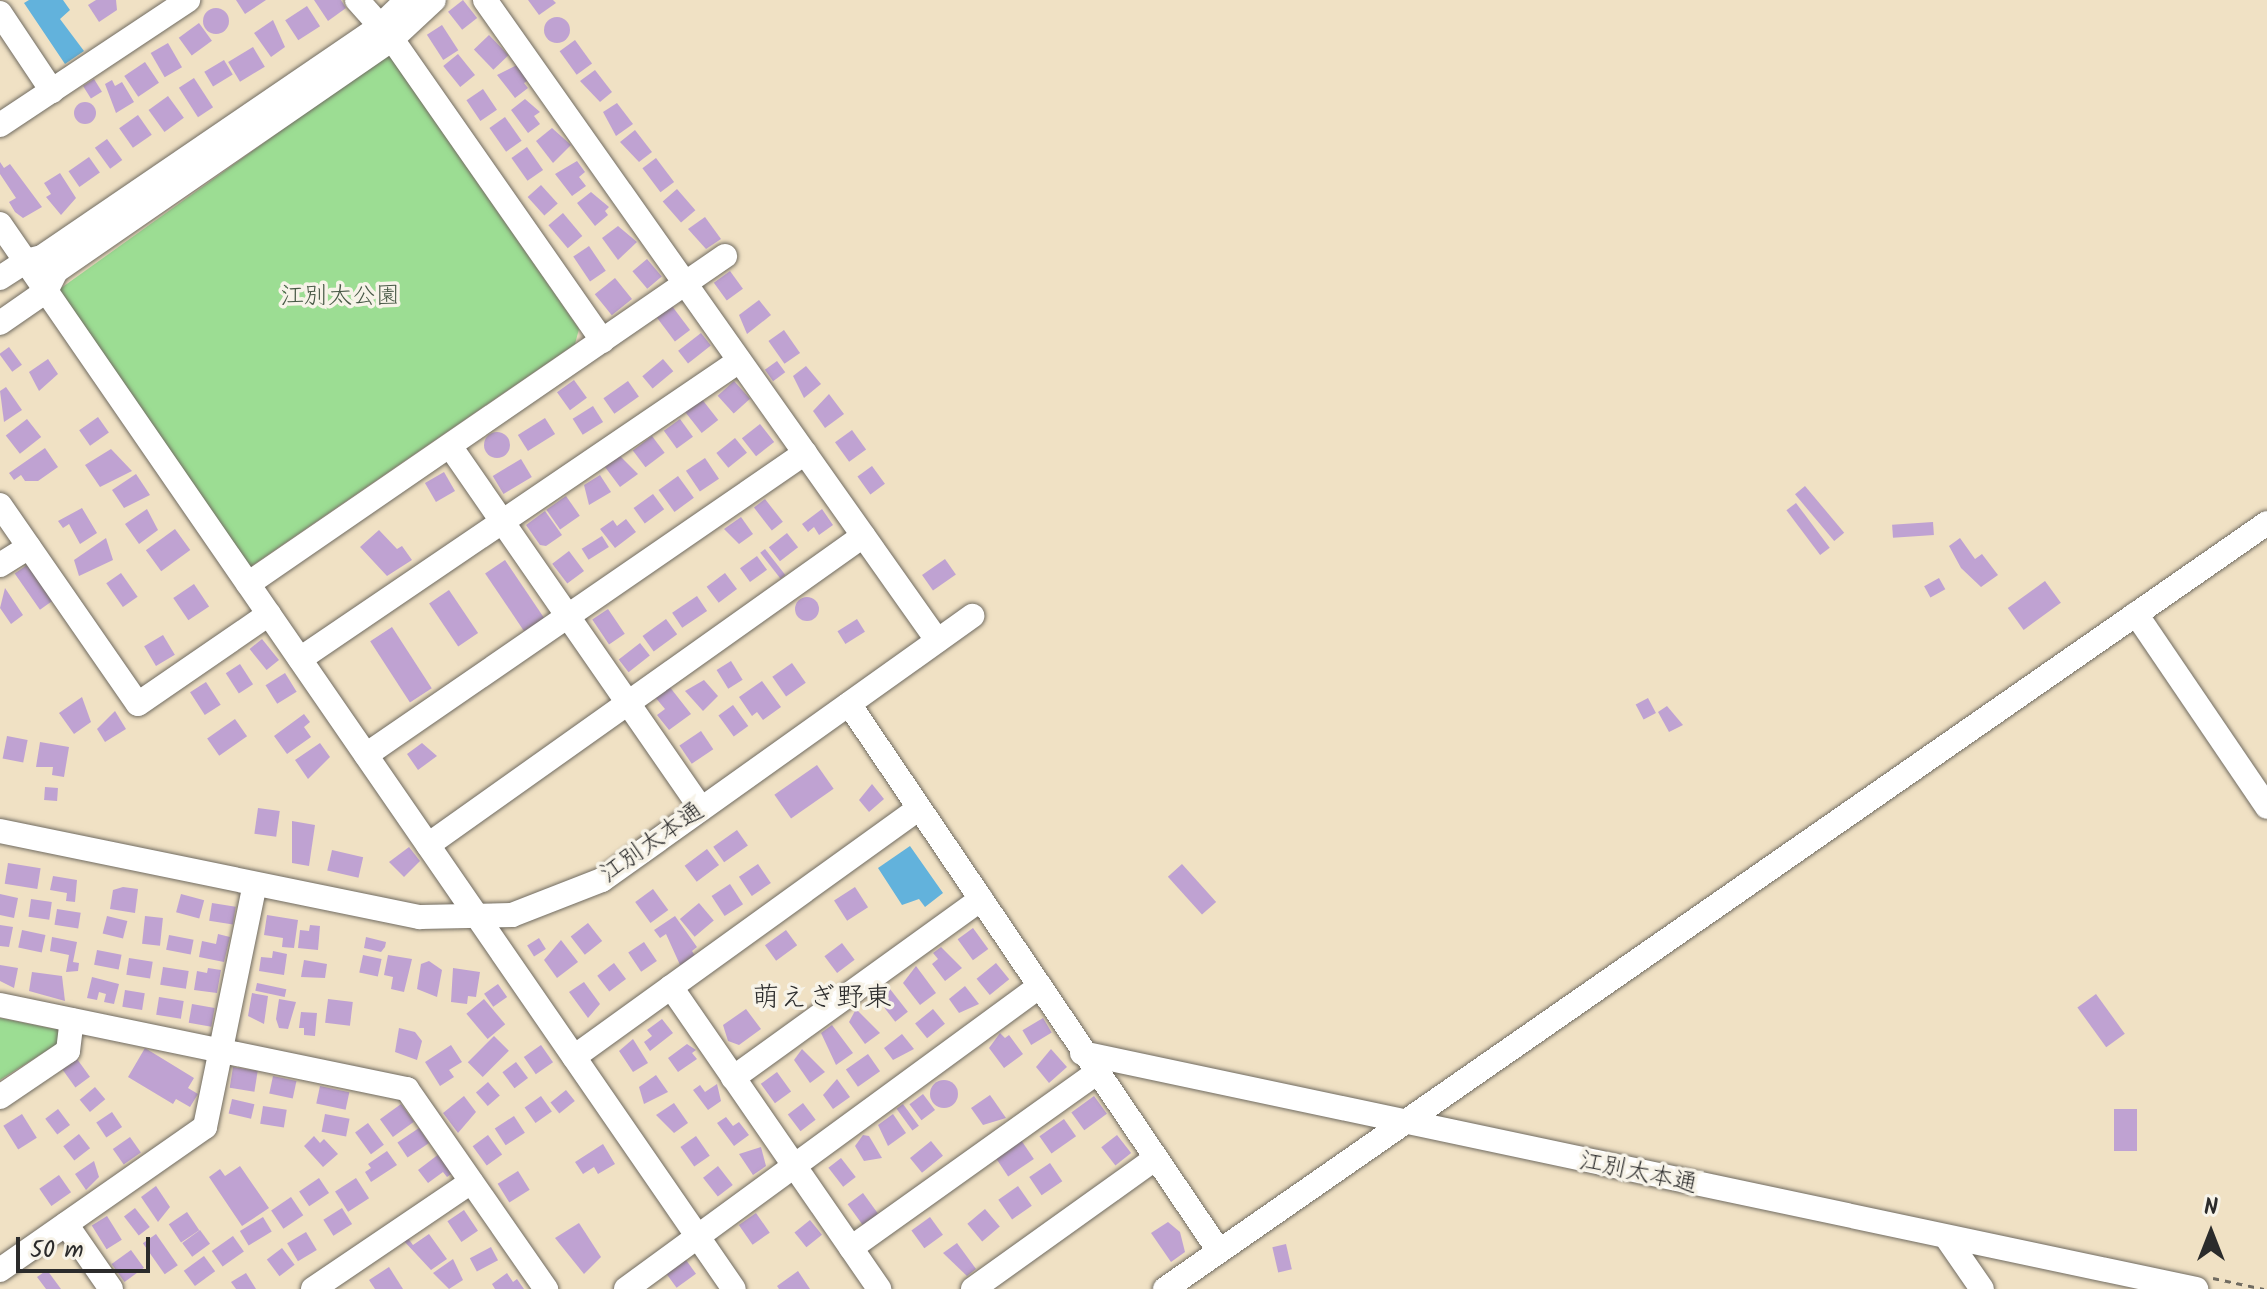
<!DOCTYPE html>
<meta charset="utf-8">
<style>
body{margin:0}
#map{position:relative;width:2267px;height:1289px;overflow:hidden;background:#f0e1c4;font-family:Kalam,"Klee One",sans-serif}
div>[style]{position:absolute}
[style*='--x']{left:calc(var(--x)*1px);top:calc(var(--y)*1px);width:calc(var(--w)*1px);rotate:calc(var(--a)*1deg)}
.green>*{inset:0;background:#9cdd93}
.water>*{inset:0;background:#62b2dc}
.building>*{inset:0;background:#bfa2d2;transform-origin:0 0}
.round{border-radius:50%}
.path>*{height:3px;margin-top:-1.5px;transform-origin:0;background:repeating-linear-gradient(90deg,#706b61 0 6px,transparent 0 12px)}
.roads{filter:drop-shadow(0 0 2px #706b61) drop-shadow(0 0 2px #706b61)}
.minor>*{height:24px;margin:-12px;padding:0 12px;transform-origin:12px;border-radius:12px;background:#fff}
span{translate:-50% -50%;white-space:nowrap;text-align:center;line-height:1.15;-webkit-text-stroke:7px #f7f3e8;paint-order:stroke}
.park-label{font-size:24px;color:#475845}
.street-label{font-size:24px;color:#2b2b2b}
.quarter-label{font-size:28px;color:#2b2b2b}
.north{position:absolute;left:2171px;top:1193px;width:80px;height:80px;-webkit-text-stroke:6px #f7f3e8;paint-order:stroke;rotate:0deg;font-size:22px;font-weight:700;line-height:32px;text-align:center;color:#2b2b2b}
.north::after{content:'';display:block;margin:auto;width:28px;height:36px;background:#2b2b2b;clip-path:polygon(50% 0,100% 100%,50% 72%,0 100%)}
.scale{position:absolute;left:16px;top:1237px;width:134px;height:36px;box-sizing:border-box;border:4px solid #2b2b2b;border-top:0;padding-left:10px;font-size:24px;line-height:28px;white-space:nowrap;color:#2b2b2b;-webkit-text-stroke:6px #f7f3e8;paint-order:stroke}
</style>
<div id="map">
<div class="green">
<div style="clip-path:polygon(388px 54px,579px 329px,575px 344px,247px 569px,57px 291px)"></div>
<div style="clip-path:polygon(0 1018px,59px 1030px,57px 1044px,0 1080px)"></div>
</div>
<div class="water">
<div style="clip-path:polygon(29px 0,63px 0,70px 10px,60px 19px,84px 51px,65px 64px,24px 3px)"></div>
<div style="clip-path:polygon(910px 846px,943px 893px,925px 907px,919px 899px,902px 905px,878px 868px)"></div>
</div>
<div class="building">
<div style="clip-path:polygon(96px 0,116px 0,117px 10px,99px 22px,88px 5px)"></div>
<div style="clip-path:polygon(236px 0,266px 0,245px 14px)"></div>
<div style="clip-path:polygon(314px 0,341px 0,346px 8px,328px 21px)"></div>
<div style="left:463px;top:0;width:23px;height:19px;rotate:52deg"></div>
<div style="clip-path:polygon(528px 0,553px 0,556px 3px,539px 15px)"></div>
<div style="left:307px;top:6px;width:24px;height:26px;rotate:57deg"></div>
<div class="round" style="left:203px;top:8px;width:26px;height:26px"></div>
<div class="round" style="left:544px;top:17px;width:26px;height:26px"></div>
<div style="clip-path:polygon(273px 20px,285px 47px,271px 57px,254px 33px)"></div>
<div style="left:199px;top:23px;width:22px;height:25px;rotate:54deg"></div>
<div style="left:442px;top:25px;width:30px;height:18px;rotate:57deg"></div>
<div style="left:489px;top:35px;width:28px;height:21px;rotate:46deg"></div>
<div style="left:575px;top:40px;width:29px;height:19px;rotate:54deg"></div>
<div style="left:168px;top:43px;width:28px;height:20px;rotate:60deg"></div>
<div style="left:253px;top:47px;width:23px;height:29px;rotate:59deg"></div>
<div style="left:458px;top:54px;width:27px;height:19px;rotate:51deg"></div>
<div style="left:224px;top:60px;width:17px;height:23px;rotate:59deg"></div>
<div style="left:145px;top:62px;width:25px;height:25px;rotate:56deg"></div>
<div style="clip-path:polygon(517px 65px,529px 80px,524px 83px,528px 88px,515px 98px,497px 75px)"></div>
<div style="clip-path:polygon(595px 70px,612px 92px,600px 102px,580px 81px)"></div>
<div style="left:194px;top:78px;width:35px;height:18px;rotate:57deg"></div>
<div style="left:94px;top:79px;width:15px;height:13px;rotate:58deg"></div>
<div style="clip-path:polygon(112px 80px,115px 86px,122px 82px,134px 102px,116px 113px,105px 84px)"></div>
<div style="left:483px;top:89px;width:25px;height:20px;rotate:56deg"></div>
<div style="left:168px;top:96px;width:27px;height:24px;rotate:54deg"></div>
<div style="clip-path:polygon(525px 99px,540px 112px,534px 116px,540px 124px,528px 133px,511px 110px)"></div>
<div class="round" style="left:74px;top:102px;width:22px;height:22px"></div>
<div style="clip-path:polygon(617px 103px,633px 124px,616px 136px,603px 112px)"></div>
<div style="left:138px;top:115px;width:24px;height:23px;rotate:55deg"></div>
<div style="left:505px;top:117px;width:29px;height:19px;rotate:55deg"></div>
<div style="clip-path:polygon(552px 128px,571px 145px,553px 163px,536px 141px)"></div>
<div style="clip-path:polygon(635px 130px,652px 152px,639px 162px,620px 142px)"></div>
<div style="left:107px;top:139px;width:26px;height:15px;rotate:54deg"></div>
<div style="left:527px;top:147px;width:28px;height:19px;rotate:55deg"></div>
<div style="left:89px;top:157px;width:19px;height:25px;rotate:55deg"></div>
<div style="left:656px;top:158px;width:30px;height:17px;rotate:53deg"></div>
<div style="clip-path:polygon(577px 161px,585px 172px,579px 177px,586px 186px,572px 196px,555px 174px)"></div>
<div style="clip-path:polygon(0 162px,4px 168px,10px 164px,42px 207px,23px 218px,15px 212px,9px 202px,16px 198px,0 174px)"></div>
<div style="clip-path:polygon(60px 173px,76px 198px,61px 215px,46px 197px,51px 194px,44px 183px)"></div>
<div style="left:541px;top:185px;width:25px;height:18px;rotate:48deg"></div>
<div style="left:677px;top:189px;width:28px;height:19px;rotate:49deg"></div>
<div style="clip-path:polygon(591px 192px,609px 207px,605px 211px,608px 215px,595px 226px,577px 203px)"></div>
<div style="left:563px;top:213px;width:30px;height:19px;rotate:50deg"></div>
<div style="clip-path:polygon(705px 217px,721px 239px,706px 249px,688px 229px)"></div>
<div style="clip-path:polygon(618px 226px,637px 242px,618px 260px,602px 238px)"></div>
<div style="left:589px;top:246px;width:30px;height:19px;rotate:56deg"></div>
<div style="left:647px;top:259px;width:23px;height:19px;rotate:50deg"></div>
<div style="left:730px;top:271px;width:22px;height:20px;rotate:54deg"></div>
<div style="left:615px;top:278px;width:27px;height:26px;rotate:51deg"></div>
<div style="clip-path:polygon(759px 300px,771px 315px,747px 334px,739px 315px)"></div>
<div style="left:672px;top:306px;width:30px;height:19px;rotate:53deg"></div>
<div style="left:784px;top:330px;width:28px;height:19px;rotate:55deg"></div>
<div style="left:701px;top:333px;width:16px;height:29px;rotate:52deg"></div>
<div style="left:9px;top:347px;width:22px;height:12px;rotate:54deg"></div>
<div style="clip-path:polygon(48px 359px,58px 374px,39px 391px,29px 372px)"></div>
<div style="left:663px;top:359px;width:16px;height:27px;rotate:50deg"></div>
<div style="left:777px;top:361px;width:14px;height:15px;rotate:54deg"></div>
<div style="clip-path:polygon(806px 366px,821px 384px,804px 398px,793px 376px)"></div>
<div style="left:574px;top:380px;width:22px;height:21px;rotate:54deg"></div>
<div style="left:628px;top:381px;width:19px;height:30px;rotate:55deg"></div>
<div style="left:734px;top:381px;width:24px;height:22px;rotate:48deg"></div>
<div style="clip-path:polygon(6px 387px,22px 410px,4px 422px,0 391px)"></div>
<div style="clip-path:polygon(829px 394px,844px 414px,825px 428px,813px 411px)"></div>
<div style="left:701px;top:398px;width:28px;height:21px;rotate:52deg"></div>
<div style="left:593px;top:406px;width:19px;height:24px;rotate:58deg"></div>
<div style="left:98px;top:417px;width:19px;height:23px;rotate:55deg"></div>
<div style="left:545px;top:418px;width:19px;height:32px;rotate:58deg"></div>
<div style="left:27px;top:419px;width:23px;height:27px;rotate:52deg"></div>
<div style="left:680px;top:419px;width:22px;height:20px;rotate:54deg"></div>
<div style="left:760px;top:424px;width:23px;height:23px;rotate:52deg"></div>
<div style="left:852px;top:430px;width:24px;height:21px;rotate:54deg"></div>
<div class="round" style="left:484px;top:432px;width:26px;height:26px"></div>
<div style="left:652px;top:436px;width:21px;height:24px;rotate:53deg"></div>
<div style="left:735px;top:438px;width:19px;height:24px;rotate:51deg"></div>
<div style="clip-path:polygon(45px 448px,58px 467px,38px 481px,25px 481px,21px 475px,14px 480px,9px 473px)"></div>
<div style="clip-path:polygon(111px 449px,132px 471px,100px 487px,85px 465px)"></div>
<div style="clip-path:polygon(620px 456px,638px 474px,620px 487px,605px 467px)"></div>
<div style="left:705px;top:458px;width:25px;height:23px;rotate:56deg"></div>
<div style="left:521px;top:459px;width:21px;height:33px;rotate:59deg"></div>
<div style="left:872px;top:466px;width:22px;height:18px;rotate:54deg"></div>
<div style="left:444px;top:472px;width:22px;height:22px;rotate:60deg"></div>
<div style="clip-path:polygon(136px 474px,150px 495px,124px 508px,112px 490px)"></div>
<div style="clip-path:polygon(600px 475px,611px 492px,589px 505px,584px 485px)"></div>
<div style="left:678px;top:476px;width:27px;height:24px;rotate:54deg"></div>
<div style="left:1805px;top:486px;width:61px;height:13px;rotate:50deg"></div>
<div style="left:653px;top:494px;width:19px;height:24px;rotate:54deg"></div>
<div style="left:566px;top:496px;width:24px;height:24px;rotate:55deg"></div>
<div style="left:765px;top:499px;width:29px;height:14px;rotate:52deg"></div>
<div style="left:1796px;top:503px;width:56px;height:12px;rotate:53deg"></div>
<div style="clip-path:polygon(82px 508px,97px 533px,80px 544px,69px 524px,63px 528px,58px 521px)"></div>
<div style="clip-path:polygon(147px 509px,158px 530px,139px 544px,125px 524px)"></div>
<div style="clip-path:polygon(822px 509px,833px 525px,819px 535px,814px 527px,808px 532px,802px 524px)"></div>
<div style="clip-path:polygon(545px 511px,562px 535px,546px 546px,540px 545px,526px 525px)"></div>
<div style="clip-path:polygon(741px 517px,753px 534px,739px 544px,724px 529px)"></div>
<div style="clip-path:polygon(626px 519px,636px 532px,615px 548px,600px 529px,613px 520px,617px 526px)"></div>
<div style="left:1933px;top:522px;width:13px;height:41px;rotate:86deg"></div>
<div style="left:175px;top:529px;width:26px;height:36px;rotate:54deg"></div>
<div style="clip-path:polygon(379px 530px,397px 549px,402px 546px,412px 560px,387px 576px,360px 547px)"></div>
<div style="left:787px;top:533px;width:18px;height:23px;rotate:52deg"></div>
<div style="left:602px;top:536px;width:13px;height:24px;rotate:58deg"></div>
<div style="clip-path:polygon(106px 538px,113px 560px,79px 576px,74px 560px)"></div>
<div style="clip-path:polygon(1960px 538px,1975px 559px,1982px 554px,1998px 575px,1981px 587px,1961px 568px,1949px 546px)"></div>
<div style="left:765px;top:549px;width:33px;height:6px;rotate:52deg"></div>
<div style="left:569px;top:551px;width:25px;height:21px;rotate:53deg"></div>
<div style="left:757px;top:556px;width:17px;height:21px;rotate:54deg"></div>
<div style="left:945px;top:559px;width:19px;height:28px;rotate:55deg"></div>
<div style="left:505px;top:560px;width:73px;height:24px;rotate:56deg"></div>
<div style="left:27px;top:565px;width:44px;height:15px;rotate:55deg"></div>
<div style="left:121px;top:573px;width:29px;height:18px;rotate:55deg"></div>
<div style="left:725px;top:573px;width:20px;height:23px;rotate:53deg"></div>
<div style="left:1939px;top:578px;width:13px;height:17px;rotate:61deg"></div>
<div style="left:2045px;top:581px;width:27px;height:46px;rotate:54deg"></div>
<div style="left:194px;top:584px;width:27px;height:25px;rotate:56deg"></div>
<div style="clip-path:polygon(5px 588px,23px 615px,11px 624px,0 608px)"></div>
<div style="left:449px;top:590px;width:52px;height:24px;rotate:56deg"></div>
<div style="left:697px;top:596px;width:18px;height:30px;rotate:56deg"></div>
<div class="round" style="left:795px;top:597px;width:24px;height:24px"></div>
<div style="left:608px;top:609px;width:30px;height:19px;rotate:56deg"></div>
<div style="left:666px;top:619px;width:19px;height:29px;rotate:54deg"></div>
<div style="left:857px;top:619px;width:15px;height:23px;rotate:58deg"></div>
<div style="left:392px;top:627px;width:73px;height:26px;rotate:57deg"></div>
<div style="left:163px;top:635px;width:23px;height:22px;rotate:59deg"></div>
<div style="left:262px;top:639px;width:27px;height:16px;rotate:51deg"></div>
<div style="left:640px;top:643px;width:16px;height:27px;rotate:52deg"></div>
<div style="left:731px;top:661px;width:22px;height:17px;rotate:58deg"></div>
<div style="left:792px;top:663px;width:24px;height:24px;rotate:55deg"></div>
<div style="left:240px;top:664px;width:24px;height:17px;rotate:57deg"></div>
<div style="left:285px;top:673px;width:22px;height:23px;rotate:58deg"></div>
<div style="clip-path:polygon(704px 680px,718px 696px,703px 711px,685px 691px)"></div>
<div style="clip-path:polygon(762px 681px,781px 707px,763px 720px,757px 712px,752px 716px,739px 697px)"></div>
<div style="left:206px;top:682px;width:27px;height:19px;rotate:57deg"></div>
<div style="clip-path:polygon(669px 686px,691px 714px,669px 730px,657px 715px,665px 709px,655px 697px)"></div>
<div style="clip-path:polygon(82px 697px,91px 722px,74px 734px,59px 713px)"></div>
<div style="left:1648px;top:698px;width:17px;height:14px;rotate:62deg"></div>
<div style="left:733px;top:705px;width:26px;height:18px;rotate:54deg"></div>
<div style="clip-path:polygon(1667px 706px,1683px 725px,1669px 732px,1658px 712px)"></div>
<div style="clip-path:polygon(115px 711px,126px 729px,105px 742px,97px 729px)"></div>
<div style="clip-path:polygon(304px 714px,310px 722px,304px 727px,311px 737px,287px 754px,274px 736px)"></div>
<div style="left:235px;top:719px;width:21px;height:34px;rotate:55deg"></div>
<div style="left:701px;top:731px;width:22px;height:26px;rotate:56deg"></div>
<div style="left:7px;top:736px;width:21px;height:23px;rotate:11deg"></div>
<div style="clip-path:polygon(40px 742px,69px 747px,64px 777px,52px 775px,53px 767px,36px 767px)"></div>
<div style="clip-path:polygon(320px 743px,330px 757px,308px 779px,295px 760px)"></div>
<div style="clip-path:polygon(422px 743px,437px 756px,418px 770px,407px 754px)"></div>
<div style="left:817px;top:765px;width:29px;height:52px;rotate:55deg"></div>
<div style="clip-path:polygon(872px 784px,884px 799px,869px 812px,859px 800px)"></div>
<div style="left:45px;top:787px;width:13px;height:13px;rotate:4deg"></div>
<div style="left:258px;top:808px;width:22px;height:26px;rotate:8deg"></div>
<div style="clip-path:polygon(292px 821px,315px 825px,309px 866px,292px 863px)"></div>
<div style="left:737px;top:830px;width:19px;height:29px;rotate:55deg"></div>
<div style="clip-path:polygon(409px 847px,420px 861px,404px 877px,389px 862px)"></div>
<div style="left:707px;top:849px;width:20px;height:28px;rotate:53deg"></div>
<div style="left:332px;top:850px;width:32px;height:21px;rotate:13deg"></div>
<div style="left:8px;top:863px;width:33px;height:21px;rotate:9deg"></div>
<div style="left:758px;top:864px;width:23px;height:23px;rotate:56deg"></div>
<div style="left:1182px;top:864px;width:51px;height:19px;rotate:48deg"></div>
<div style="clip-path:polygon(53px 876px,77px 880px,75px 902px,66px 901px,67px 893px,50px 890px)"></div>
<div style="left:730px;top:884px;width:24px;height:22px;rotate:57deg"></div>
<div style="clip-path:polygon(123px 887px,138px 889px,135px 913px,110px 909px,113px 890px)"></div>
<div style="left:855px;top:887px;width:24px;height:25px;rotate:57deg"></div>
<div style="left:653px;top:889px;width:26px;height:22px;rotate:54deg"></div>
<div style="clip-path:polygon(0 894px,18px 898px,14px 918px,0 915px)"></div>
<div style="left:181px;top:894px;width:24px;height:19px;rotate:15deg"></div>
<div style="left:31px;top:899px;width:21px;height:18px;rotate:8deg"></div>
<div style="left:212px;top:903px;width:24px;height:18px;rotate:9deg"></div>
<div style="left:699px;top:903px;width:23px;height:25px;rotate:50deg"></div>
<div style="left:57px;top:909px;width:24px;height:16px;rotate:9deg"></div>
<div style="clip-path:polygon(267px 915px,298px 920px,294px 948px,282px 947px,283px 938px,264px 935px)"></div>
<div style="left:107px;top:916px;width:21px;height:18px;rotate:14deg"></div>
<div style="left:145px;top:916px;width:18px;height:28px;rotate:6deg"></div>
<div style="clip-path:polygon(675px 916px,697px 947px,692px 951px,696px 957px,681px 967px,666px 934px,660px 938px,654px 930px)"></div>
<div style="left:588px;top:923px;width:23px;height:22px;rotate:52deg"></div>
<div style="clip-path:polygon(0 925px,13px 927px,9px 947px,0 946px)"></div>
<div style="clip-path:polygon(310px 925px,320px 926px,318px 950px,298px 948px,300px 930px,309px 931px)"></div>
<div style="left:973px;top:928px;width:26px;height:19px;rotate:54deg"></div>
<div style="left:22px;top:930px;width:24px;height:18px;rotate:12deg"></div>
<div style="left:786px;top:930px;width:19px;height:26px;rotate:54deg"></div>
<div style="clip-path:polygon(218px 934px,230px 937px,224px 962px,199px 957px,202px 941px,216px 944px)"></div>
<div style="left:169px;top:935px;width:25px;height:15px;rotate:11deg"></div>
<div style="clip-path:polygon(52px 937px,77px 942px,73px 962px,79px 963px,78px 971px,66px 972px,69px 955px,50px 951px)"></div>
<div style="clip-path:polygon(366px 937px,386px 942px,385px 947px,381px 952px,364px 948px)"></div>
<div style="left:539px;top:938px;width:13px;height:14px;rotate:58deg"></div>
<div style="clip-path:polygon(561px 940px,578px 962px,557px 978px,544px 960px)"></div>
<div style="left:644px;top:942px;width:23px;height:19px;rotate:56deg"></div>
<div style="left:842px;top:943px;width:21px;height:22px;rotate:53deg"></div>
<div style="clip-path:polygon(941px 947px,962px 968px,945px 981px,932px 964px,938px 959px,933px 953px)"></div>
<div style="left:97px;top:950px;width:25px;height:15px;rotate:11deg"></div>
<div style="clip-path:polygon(273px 951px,287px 954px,284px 975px,259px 971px,261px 957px,272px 958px)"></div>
<div style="left:363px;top:955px;width:19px;height:18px;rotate:12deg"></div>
<div style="clip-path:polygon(388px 955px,412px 959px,404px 992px,391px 989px,393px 977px,384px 975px)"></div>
<div style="left:129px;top:958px;width:24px;height:17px;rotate:9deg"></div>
<div style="clip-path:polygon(304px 960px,327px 964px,325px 978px,301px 977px)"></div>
<div style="clip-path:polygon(429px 961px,442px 970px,437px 997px,417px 989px,421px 964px)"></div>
<div style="left:614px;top:963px;width:20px;height:21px;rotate:53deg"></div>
<div style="left:996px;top:963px;width:21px;height:25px;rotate:51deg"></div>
<div style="clip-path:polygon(0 965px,18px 968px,14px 988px,0 981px)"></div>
<div style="clip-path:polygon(916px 966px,936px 993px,920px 1005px,903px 983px)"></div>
<div style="left:163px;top:967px;width:26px;height:18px;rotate:9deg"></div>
<div style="clip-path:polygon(208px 968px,221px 970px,217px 993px,194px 990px,197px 971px,207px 973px)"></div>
<div style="clip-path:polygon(453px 968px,480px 972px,476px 997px,468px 996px,467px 1004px,451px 1002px)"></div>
<div style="clip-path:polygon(32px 972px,62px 976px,65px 1001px,29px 991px)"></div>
<div style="clip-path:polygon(92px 977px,119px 984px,114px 1004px,104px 1002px,106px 994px,99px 992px,97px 1000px,87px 998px)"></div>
<div style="clip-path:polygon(584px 982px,600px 1004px,588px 1018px,569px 992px)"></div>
<div style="left:257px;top:983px;width:30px;height:8px;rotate:12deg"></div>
<div style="left:498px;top:984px;width:16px;height:17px;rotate:55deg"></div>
<div style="clip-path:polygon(965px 986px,979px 1004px,959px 1013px,949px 999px)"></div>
<div style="left:890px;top:989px;width:29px;height:16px;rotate:52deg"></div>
<div style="left:125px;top:990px;width:20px;height:17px;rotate:9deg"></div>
<div style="clip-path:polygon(252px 993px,268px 996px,264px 1024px,248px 1016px)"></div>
<div style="left:2096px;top:994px;width:49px;height:23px;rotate:54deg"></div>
<div style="left:159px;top:997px;width:25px;height:18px;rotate:9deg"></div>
<div style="clip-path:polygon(279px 999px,296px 1002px,288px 1029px,279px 1028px,276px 1019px)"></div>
<div style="left:328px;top:999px;width:25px;height:24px;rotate:7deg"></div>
<div style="left:484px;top:999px;width:33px;height:23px;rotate:50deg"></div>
<div style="left:192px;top:1004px;width:23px;height:19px;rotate:10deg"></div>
<div style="clip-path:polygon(746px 1009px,761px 1029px,739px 1045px,728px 1041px,723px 1025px)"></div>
<div style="clip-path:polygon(856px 1009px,880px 1033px,865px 1044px,849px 1022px)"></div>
<div style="left:933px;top:1009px;width:19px;height:23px;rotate:51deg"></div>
<div style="clip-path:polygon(301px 1012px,317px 1013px,315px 1036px,304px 1035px,304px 1028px,299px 1028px)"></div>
<div style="left:1043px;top:1018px;width:17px;height:24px;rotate:59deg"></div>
<div style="clip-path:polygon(662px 1019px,673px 1033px,650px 1051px,644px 1042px,652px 1036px,647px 1030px)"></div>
<div style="clip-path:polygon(832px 1025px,853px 1053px,836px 1065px,821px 1033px)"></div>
<div style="clip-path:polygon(399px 1028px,415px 1032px,422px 1041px,417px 1060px,395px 1052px)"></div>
<div style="clip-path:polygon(1000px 1033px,1005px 1038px,1009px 1035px,1023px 1054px,1004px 1068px,989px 1048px)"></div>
<div style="clip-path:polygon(902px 1034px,914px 1049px,893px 1060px,884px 1048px)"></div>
<div style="left:494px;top:1036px;width:21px;height:37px;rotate:45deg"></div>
<div style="clip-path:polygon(633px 1039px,648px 1063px,633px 1072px,619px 1051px)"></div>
<div style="clip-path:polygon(687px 1044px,696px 1050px,692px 1053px,697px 1059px,678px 1072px,668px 1058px)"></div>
<div style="clip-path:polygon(451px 1045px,462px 1062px,449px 1070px,454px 1077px,440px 1086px,425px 1062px)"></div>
<div style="left:541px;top:1045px;width:21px;height:21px;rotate:55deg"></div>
<div style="clip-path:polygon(145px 1048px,194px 1078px,188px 1088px,198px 1094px,190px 1107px,176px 1099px,173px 1104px,128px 1077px)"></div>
<div style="clip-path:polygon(802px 1049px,825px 1072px,810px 1083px,794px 1060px)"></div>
<div style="clip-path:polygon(1051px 1049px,1067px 1067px,1049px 1083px,1036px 1067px)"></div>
<div style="left:868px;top:1054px;width:21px;height:27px;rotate:55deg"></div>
<div style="left:77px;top:1059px;width:22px;height:18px;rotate:54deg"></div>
<div style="left:516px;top:1062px;width:20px;height:17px;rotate:53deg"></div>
<div style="left:233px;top:1067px;width:25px;height:21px;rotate:9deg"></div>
<div style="left:777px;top:1072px;width:24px;height:20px;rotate:54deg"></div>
<div style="clip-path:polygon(656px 1075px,668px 1092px,644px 1104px,639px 1087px)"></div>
<div style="left:273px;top:1076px;width:24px;height:18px;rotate:12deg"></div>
<div style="clip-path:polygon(837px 1079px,850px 1097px,833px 1109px,823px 1095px)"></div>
<div class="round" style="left:930px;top:1080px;width:28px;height:28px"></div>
<div style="left:488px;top:1082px;width:18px;height:16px;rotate:49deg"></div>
<div style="clip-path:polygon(717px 1084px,721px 1101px,708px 1110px,693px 1090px,700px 1085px,705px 1092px)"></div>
<div style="left:320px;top:1086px;width:30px;height:18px;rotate:12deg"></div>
<div style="left:95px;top:1087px;width:16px;height:20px;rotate:50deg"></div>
<div style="left:566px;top:1090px;width:14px;height:20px;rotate:51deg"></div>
<div style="left:923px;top:1094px;width:20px;height:17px;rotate:53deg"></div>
<div style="clip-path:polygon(990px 1095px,1006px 1118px,983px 1125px,971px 1108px)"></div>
<div style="clip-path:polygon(464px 1096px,476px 1112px,458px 1133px,443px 1113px)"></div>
<div style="left:541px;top:1096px;width:19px;height:20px;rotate:55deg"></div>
<div style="left:1094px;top:1096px;width:22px;height:28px;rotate:54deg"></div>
<div style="left:232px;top:1099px;width:23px;height:15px;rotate:13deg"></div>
<div style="clip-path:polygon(674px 1103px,688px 1123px,674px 1133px,656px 1115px)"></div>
<div style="left:803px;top:1103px;width:21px;height:19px;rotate:53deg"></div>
<div style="left:401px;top:1104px;width:22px;height:26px;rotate:54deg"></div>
<div style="left:903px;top:1104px;width:27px;height:8px;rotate:54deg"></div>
<div style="left:263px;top:1106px;width:24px;height:18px;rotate:9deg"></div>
<div style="left:58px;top:1109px;width:20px;height:16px;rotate:53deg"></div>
<div style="left:2114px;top:1109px;width:23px;height:42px"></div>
<div style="left:112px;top:1112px;width:18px;height:19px;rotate:56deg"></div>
<div style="left:22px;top:1114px;width:28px;height:22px;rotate:58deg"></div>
<div style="left:325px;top:1114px;width:25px;height:18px;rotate:11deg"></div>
<div style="clip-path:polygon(893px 1114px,906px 1133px,888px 1146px,878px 1125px)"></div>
<div style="left:514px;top:1116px;width:20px;height:23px;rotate:57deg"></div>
<div style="clip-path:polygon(726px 1117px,733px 1126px,739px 1122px,749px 1135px,734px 1146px,717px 1123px)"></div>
<div style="left:1064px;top:1119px;width:21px;height:30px;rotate:55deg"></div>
<div style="left:368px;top:1123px;width:27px;height:16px;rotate:54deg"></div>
<div style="left:419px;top:1128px;width:18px;height:26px;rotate:56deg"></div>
<div style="left:79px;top:1134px;width:18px;height:20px;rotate:52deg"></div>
<div style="left:488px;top:1135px;width:24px;height:19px;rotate:54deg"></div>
<div style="clip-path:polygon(863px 1135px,869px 1136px,882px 1158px,864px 1161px,855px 1146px)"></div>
<div style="left:1117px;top:1135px;width:23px;height:20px;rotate:52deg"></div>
<div style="clip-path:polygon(314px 1136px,320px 1143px,324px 1139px,338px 1154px,323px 1167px,304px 1146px)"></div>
<div style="left:696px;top:1136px;width:24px;height:19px;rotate:55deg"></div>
<div style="left:130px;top:1137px;width:19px;height:21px;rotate:55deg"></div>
<div style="left:1021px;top:1140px;width:23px;height:31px;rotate:56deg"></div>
<div style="left:931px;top:1141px;width:19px;height:27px;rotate:51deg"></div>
<div style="clip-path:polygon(603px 1144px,615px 1164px,598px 1174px,594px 1167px,583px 1174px,575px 1162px)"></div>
<div style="clip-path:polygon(761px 1147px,766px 1166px,753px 1175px,739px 1154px)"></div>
<div style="clip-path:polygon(387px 1151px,397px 1165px,371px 1182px,365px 1172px,371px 1168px,368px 1164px)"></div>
<div style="clip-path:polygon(439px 1154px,454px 1172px,447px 1177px,443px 1172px,428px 1183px,418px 1170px)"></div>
<div style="left:841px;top:1158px;width:24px;height:16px;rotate:52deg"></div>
<div style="clip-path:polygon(94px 1161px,99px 1177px,86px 1190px,75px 1174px)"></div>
<div style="left:1050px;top:1163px;width:22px;height:25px;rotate:56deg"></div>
<div style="clip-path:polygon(240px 1166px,269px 1208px,242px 1226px,209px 1177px,220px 1169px,225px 1176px)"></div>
<div style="left:718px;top:1166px;width:24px;height:19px;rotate:52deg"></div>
<div style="left:518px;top:1171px;width:22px;height:24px;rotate:58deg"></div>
<div style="left:59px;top:1175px;width:21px;height:24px;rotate:55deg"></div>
<div style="left:319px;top:1178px;width:18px;height:24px;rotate:56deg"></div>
<div style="left:356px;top:1178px;width:24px;height:25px;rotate:57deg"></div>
<div style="clip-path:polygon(156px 1186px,170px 1207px,158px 1222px,141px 1197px)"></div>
<div style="left:1018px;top:1186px;width:24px;height:24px;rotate:55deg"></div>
<div style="left:863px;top:1193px;width:26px;height:19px;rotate:54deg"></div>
<div style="left:291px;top:1197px;width:22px;height:24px;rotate:56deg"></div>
<div style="left:135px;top:1208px;width:24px;height:14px;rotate:52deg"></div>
<div style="left:342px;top:1208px;width:19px;height:22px;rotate:58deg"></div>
<div style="left:985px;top:1209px;width:23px;height:23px;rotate:50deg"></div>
<div style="left:464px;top:1210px;width:25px;height:20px;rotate:56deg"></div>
<div style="left:187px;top:1212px;width:22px;height:22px;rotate:56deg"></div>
<div style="left:756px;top:1213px;width:24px;height:21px;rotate:55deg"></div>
<div style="left:107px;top:1216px;width:28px;height:18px;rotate:58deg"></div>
<div style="left:263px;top:1217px;width:17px;height:27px;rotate:59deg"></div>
<div style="left:930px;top:1217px;width:22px;height:23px;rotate:54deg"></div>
<div style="left:810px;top:1220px;width:19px;height:20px;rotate:51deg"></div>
<div style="clip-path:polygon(1168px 1222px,1180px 1232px,1185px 1252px,1171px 1262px,1151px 1233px)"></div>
<div style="clip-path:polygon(579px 1223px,601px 1257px,584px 1274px,555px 1238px)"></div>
<div style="left:200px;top:1230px;width:17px;height:22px;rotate:54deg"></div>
<div style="left:306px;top:1232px;width:21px;height:22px;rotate:59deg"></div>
<div style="left:156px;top:1234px;width:38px;height:16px;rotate:55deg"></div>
<div style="clip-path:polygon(429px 1234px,447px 1259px,431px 1270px,403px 1240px,407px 1237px,413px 1245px)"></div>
<div style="left:233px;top:1236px;width:19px;height:26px;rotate:55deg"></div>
<div style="clip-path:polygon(957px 1243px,976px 1269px,967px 1276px,943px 1253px)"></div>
<div style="left:1286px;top:1244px;width:26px;height:14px;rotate:77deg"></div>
<div style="left:491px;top:1247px;width:15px;height:24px;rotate:62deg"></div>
<div style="left:282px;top:1248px;width:21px;height:19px;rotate:53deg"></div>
<div style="left:131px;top:1250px;width:22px;height:24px;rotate:54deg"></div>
<div style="left:204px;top:1256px;width:19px;height:25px;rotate:54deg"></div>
<div style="clip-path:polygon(453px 1259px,463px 1280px,449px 1289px,433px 1273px)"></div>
<div style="left:686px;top:1260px;width:17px;height:24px;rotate:54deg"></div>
<div style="clip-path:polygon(389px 1267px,403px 1289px,375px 1289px,369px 1280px)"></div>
<div style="clip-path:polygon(47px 1270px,61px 1289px,46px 1289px,37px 1277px)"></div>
<div style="clip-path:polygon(798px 1271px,810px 1289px,779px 1289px,777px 1286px)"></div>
<div style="clip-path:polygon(246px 1273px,256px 1289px,236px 1289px,231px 1282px)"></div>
<div style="clip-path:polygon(507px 1273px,513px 1282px,517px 1279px,524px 1289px,495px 1289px,492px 1284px)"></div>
</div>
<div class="path">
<div style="--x:2213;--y:1278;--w:52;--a:12.2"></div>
</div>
<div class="roads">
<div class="minor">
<div style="--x:357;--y:0;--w:52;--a:48.1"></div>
<div style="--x:392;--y:39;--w:368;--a:55.1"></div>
<div style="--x:485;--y:0;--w:784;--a:54.77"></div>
<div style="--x:0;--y:13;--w:94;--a:56.3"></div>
<div style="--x:0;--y:125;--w:226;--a:-33.6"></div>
<div style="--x:0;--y:224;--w:1293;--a:55.43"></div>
<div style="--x:0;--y:278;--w:31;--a:-33"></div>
<div style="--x:26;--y:261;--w:16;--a:-14"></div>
<div style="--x:42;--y:257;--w:407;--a:-34.3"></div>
<div style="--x:378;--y:28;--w:40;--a:-44"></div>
<div style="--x:0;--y:323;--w:56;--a:-34.8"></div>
<div style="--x:46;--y:291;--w:22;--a:-63"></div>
<div style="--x:56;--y:271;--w:408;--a:-34.6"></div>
<div style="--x:392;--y:39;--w:57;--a:-42.9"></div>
<div style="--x:450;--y:446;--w:441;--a:55.3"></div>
<div style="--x:0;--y:505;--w:242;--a:55.3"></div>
<div style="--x:138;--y:704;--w:159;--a:-34.5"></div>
<div style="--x:0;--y:565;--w:34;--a:-32"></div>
<div style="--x:248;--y:584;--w:579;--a:-34.51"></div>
<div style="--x:2136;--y:614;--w:233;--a:55.8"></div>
<div style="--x:300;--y:659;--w:531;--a:-34.17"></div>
<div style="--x:849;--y:704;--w:660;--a:55.92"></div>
<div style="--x:366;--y:755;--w:533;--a:-34.53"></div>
<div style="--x:0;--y:831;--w:429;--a:11.6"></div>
<div style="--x:420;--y:917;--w:92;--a:-1.2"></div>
<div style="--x:512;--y:915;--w:97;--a:-21.3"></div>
<div style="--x:602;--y:880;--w:455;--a:-35.5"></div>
<div style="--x:428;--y:845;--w:534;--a:-35.39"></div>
<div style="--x:671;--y:987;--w:367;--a:55.4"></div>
<div style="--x:0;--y:1005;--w:416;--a:11.7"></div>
<div style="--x:407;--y:1089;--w:244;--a:55.2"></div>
<div style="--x:1082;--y:1053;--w:1139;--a:11.96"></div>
<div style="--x:574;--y:1057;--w:425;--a:-35.8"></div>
<div style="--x:733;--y:1078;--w:306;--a:-35.8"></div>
<div style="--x:0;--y:1097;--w:82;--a:-34.1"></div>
<div style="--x:68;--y:1051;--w:31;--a:-83"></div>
<div style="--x:66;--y:1224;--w:79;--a:55.3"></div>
<div style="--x:1946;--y:1237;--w:63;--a:55.3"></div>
<div style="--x:851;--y:1248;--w:303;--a:-35.5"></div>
<div style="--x:0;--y:1270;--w:250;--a:-34.9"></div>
<div style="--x:205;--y:1127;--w:248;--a:-78.4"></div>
<div style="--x:313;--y:1289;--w:191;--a:-34.1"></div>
<div style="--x:626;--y:1289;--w:513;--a:-36.2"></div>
<div style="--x:973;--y:1289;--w:225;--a:-35.6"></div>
<div style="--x:1165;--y:1289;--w:1342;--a:-34.8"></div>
</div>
</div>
<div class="park-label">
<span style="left:340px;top:297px">江別太公園</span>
</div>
<div class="street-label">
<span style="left:652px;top:843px;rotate:-35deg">江別太本通</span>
<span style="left:1638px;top:1173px;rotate:12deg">江別太本通</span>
</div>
<div class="quarter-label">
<span style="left:822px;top:999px">萌えぎ野東</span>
</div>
<div class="north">N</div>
<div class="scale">50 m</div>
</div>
